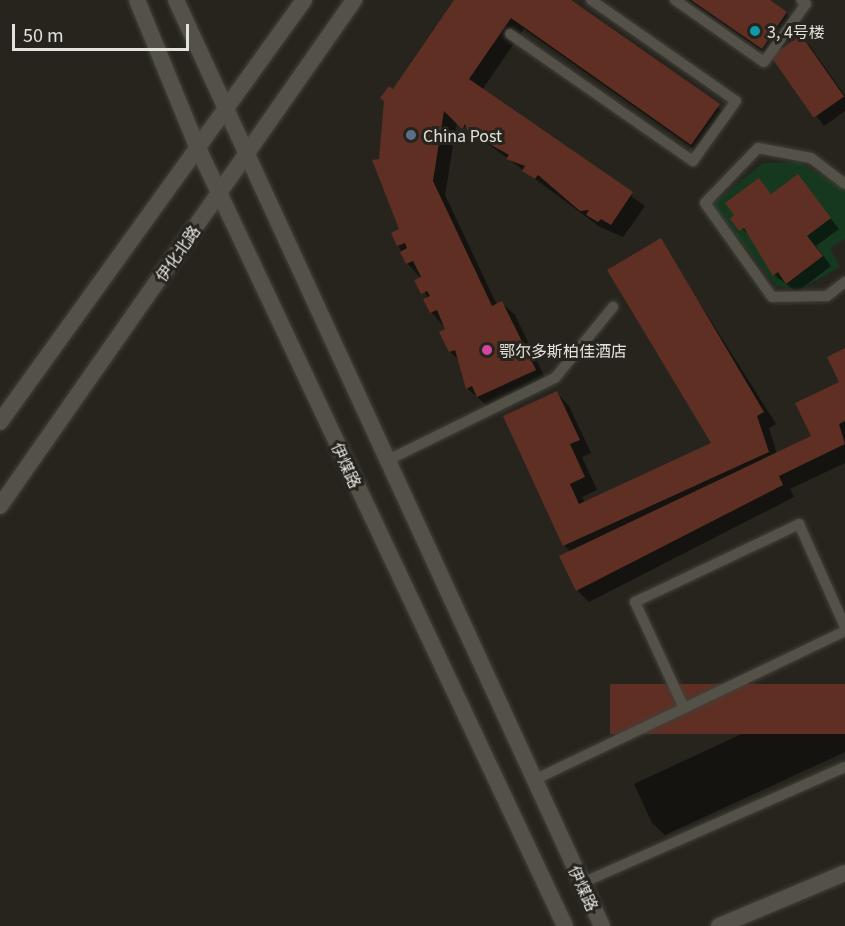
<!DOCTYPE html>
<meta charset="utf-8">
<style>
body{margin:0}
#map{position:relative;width:845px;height:926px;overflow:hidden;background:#26241d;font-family:Georgia,"Noto Sans SC",serif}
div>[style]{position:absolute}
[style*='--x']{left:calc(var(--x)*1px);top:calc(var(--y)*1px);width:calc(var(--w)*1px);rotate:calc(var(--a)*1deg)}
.green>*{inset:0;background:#16381f}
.shadow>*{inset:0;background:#0007}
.building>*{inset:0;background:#5f2f24;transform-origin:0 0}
.roads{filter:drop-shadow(0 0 2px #42403a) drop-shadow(0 0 2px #42403a)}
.service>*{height:10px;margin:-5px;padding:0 5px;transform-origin:5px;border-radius:5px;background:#545149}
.tertiary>*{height:16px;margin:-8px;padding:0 8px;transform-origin:8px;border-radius:8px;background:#545149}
.secondary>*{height:16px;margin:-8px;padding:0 8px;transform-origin:8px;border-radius:8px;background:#545149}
.dots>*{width:16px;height:16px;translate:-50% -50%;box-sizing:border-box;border:3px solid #26241d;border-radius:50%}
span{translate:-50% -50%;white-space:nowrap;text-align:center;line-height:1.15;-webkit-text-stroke:6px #26241d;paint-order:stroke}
.poi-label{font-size:16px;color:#e2e1dc}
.left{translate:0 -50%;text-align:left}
.street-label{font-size:16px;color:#e2e1dc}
.scale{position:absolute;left:12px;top:24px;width:177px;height:27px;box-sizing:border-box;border:3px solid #e2e1dc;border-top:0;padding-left:8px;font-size:18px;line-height:21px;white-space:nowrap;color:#e2e1dc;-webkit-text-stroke:4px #26241d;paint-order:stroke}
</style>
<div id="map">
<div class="green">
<div style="clip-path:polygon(800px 162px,845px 190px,845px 239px,830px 248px,840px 267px,801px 289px,776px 286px,712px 204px,763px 163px)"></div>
</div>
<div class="shadow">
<div style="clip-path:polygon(456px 0,568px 0,731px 117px,704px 156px,524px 29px,482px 90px,645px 206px,623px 237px,600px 227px,457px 121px,445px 195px,497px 305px,502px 303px,515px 315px,547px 382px,491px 409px,467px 388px,460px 361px,450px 352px,447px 330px,431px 312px,421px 278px,407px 263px,393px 234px,401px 230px,381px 161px,393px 91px)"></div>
<div style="clip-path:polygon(688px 0,767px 0,786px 13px,799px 26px,783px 48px,801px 36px,810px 46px,845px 96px,845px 111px,824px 126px,775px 60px)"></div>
<div style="clip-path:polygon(797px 176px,839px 229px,816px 246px,831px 266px,797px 292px,774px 275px,752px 238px,732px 219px,758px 180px,772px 195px)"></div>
<div style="clip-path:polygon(660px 240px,776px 424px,769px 428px,777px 454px,813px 437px,841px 383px,845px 350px,845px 463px,790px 489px,794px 497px,589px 602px,577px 590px,571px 552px,564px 545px,557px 393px,569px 406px,591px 453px,582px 457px,597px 490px,582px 497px,585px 503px,713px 444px)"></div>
<div style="clip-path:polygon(845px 686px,845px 752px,665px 835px,652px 823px,634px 784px)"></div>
</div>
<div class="building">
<div style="clip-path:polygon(454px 0,571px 0,720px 104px,691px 145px,511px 18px,469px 79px,633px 192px,611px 225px,601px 219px,598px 222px,586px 215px,589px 210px,580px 211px,538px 175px,535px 179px,522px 171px,525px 166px,506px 159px,509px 155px,468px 132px,465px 124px,462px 129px,444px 111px,433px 181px,492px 306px,502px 301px,536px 370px,477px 397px,472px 386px,466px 389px,455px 350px,449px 352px,439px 332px,445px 329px,437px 310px,430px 313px,423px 299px,430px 296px,427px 291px,421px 294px,414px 280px,421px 277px,413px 261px,406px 264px,400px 252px,407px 248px,405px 243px,397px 246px,391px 233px,399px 229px,372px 160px,379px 159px,384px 101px,380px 98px,389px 86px,393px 89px)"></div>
<div style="clip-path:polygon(691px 0,770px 0,787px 12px,762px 49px)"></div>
<div style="left:801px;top:35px;width:75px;height:37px;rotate:55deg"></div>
<div style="clip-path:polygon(798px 174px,831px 218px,807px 236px,823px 256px,786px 284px,778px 272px,773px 276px,744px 228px,739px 231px,730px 219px,734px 215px,725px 203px,759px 178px,771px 194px)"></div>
<div style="clip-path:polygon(661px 238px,764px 412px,757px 416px,769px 452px,563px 546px,503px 416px,557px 391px,580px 440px,570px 444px,585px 477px,570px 484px,579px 504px,711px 443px,607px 270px)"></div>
<div style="clip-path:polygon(845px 348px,845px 421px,839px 424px,845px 444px,779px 476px,783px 485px,576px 591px,559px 556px,811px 436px,795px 403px,839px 382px,827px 357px)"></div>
<div style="left:845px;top:684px;width:50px;height:235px;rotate:90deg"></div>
</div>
<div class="roads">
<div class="service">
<div style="--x:675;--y:0;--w:108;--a:34.9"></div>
<div style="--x:764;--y:62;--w:72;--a:-54.1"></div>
<div style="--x:806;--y:4;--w:6;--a:-141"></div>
<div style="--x:510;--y:34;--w:223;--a:34.8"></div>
<div style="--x:693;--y:161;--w:74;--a:-54.4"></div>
<div style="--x:736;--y:101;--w:177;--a:-145.1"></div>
<div style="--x:845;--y:184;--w:43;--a:-142.6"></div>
<div style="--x:811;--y:158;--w:54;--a:-169.3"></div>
<div style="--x:758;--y:148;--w:76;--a:133.9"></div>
<div style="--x:705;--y:203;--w:115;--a:54.5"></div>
<div style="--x:772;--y:297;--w:55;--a:-1"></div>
<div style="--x:827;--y:296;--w:23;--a:-38"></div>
<div style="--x:386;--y:461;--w:188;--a:-26.2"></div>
<div style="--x:555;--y:378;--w:92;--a:-50.8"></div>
<div style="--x:684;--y:708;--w:117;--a:-114.8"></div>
<div style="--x:635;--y:602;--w:182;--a:-25.4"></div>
<div style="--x:799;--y:524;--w:113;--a:65.9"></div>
<div style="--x:534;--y:780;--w:345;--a:-25.6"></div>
<div style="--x:582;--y:883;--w:287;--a:-23.8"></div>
</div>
<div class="tertiary">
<div style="--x:0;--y:422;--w:520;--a:-54.23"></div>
<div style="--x:0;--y:506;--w:618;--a:-55.02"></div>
</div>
<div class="secondary">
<div style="--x:137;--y:0;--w:158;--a:67.7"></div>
<div style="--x:197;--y:146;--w:862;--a:64.74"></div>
<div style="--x:176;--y:0;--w:1019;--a:65.3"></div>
<div style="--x:719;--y:926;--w:137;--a:-22.8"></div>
</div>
</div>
<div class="dots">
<div style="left:755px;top:31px;background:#0f9aa8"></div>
<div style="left:411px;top:135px;background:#5c6f8a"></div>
<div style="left:487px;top:350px;background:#d1479c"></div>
</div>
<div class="poi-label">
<span class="left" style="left:767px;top:31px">3, 4号楼</span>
<span class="left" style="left:423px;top:135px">China Post</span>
<span class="left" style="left:499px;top:350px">鄂尔多斯柏佳酒店</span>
</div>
<div class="street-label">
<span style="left:177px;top:253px;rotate:-55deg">伊化北路</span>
<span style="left:347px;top:465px;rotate:65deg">伊煤路</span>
<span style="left:584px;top:888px;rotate:65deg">伊煤路</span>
</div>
<div class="scale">50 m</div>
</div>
